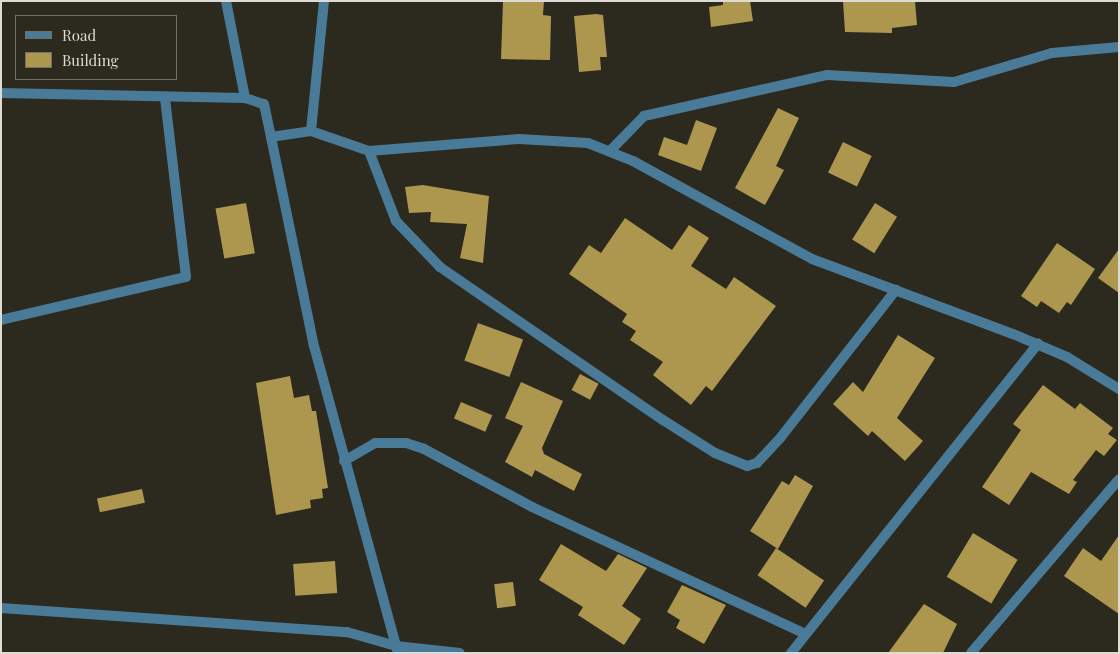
<!DOCTYPE html>
<style>
body{margin:0}
#map{position:relative;width:1120px;height:654px;overflow:hidden;background:#2c291e;font-family:"Playfair Display",serif}
div>[style]{position:absolute}
[style*='--x']{left:calc(var(--x)*1px);top:calc(var(--y)*1px);width:calc(var(--w)*1px);rotate:calc(var(--a)*1deg)}
.building>*{inset:0;background:#ad974f;transform-origin:0 0}
.street>*{height:10px;margin:-5px;padding:0 5px;transform-origin:5px;border-radius:5px;background:#497b98}
span{translate:-50% -50%;white-space:nowrap;text-align:center;line-height:1.15;-webkit-text-stroke:5px #2c291e;paint-order:stroke}
.frame{position:absolute;inset:0;border:2px solid #dedbd4;pointer-events:none}
.legend{position:absolute;left:15px;top:15px;width:162px;height:65px;box-sizing:border-box;background:#2c291e;border:1px solid #737067;margin:0;padding:6px 9px;list-style:none;font-size:15px;color:#dedbd4}
.legend li{display:flex;align-items:center;gap:10px;height:25px}
.legend b{width:25px;border:1px solid #737067}
</style>
<div id="map">
<div class="building">
<div style="clip-path:polygon(503px 1px,544px 1px,543px 15px,551px 16px,550px 60px,501px 59px)"></div>
<div style="clip-path:polygon(723px 1px,750px 1px,753px 21px,711px 27px,709px 7px,723px 5px)"></div>
<div style="clip-path:polygon(843px 1px,915px 1px,917px 25px,892px 28px,892px 33px,845px 32px)"></div>
<div style="clip-path:polygon(596px 14px,603px 15px,607px 57px,600px 57px,601px 70px,579px 72px,574px 16px)"></div>
<div style="clip-path:polygon(778px 108px,799px 118px,776px 166px,784px 170px,765px 205px,735px 188px)"></div>
<div style="clip-path:polygon(696px 120px,717px 128px,701px 171px,658px 155px,664px 137px,687px 145px)"></div>
<div style="left:843px;top:142px;width:32px;height:34px;rotate:26deg"></div>
<div style="clip-path:polygon(423px 185px,489px 196px,483px 263px,460px 258px,467px 224px,430px 222px,431px 212px,409px 213px,405px 187px)"></div>
<div style="left:246px;top:203px;width:51px;height:31px;rotate:80deg"></div>
<div style="left:875px;top:203px;width:26px;height:43px;rotate:32deg"></div>
<div style="clip-path:polygon(625px 218px,672px 250px,689px 225px,709px 238px,691px 266px,726px 289px,734px 277px,776px 306px,712px 391px,706px 386px,691px 405px,653px 375px,663px 362px,630px 340px,636px 331px,622px 322px,627px 314px,569px 274px,589px 245px,601px 253px)"></div>
<div style="clip-path:polygon(1057px 243px,1095px 269px,1071px 305px,1067px 302px,1059px 313px,1041px 301px,1037px 307px,1021px 296px)"></div>
<div style="clip-path:polygon(1119px 249px,1119px 293px,1098px 278px)"></div>
<div style="left:478px;top:323px;width:48px;height:40px;rotate:20deg"></div>
<div style="clip-path:polygon(898px 335px,935px 358px,897px 418px,923px 441px,905px 461px,872px 431px,868px 436px,833px 404px,853px 382px,863px 392px)"></div>
<div style="left:580px;top:374px;width:21px;height:18px;rotate:28deg"></div>
<div style="clip-path:polygon(290px 376px,294px 398px,309px 395px,312px 411px,316px 411px,328px 488px,322px 489px,323px 498px,310px 500px,311px 508px,276px 515px,256px 383px)"></div>
<div style="clip-path:polygon(521px 382px,563px 401px,542px 448px,544px 454px,582px 474px,574px 491px,535px 470px,532px 477px,505px 462px,523px 426px,505px 418px)"></div>
<div style="clip-path:polygon(1043px 385px,1075px 409px,1080px 403px,1113px 428px,1108px 434px,1117px 440px,1104px 456px,1096px 450px,1073px 480px,1077px 482px,1069px 494px,1031px 472px,1009px 505px,982px 487px,1021px 430px,1013px 424px)"></div>
<div style="left:461px;top:402px;width:34px;height:18px;rotate:23deg"></div>
<div style="clip-path:polygon(795px 475px,813px 486px,778px 549px,750px 531px,782px 481px,789px 485px)"></div>
<div style="left:142px;top:489px;width:14px;height:46px;rotate:78deg"></div>
<div style="left:973px;top:533px;width:52px;height:51px;rotate:31deg"></div>
<div style="clip-path:polygon(1119px 535px,1119px 614px,1064px 576px,1083px 548px,1101px 561px)"></div>
<div style="clip-path:polygon(561px 544px,606px 571px,618px 554px,647px 568px,622px 606px,641px 619px,624px 645px,578px 615px,583px 607px,539px 580px)"></div>
<div style="left:776px;top:548px;width:58px;height:33px;rotate:34deg"></div>
<div style="left:335px;top:561px;width:32px;height:42px;rotate:86deg"></div>
<div style="left:513px;top:582px;width:24px;height:19px;rotate:83deg"></div>
<div style="clip-path:polygon(682px 585px,726px 605px,704px 644px,676px 628px,680px 620px,667px 612px)"></div>
<div style="clip-path:polygon(924px 604px,957px 624px,943px 653px,888px 653px)"></div>
</div>
<div class="street">
<div style="--x:226;--y:1;--w:99;--a:78.9"></div>
<div style="--x:1;--y:93;--w:244;--a:1.2"></div>
<div style="--x:245;--y:98;--w:20;--a:18"></div>
<div style="--x:264;--y:104;--w:34;--a:78"></div>
<div style="--x:271;--y:137;--w:40;--a:-8.5"></div>
<div style="--x:311;--y:131;--w:61;--a:19"></div>
<div style="--x:369;--y:151;--w:150;--a:-4.6"></div>
<div style="--x:519;--y:139;--w:69;--a:3.3"></div>
<div style="--x:588;--y:143;--w:48;--a:21.8"></div>
<div style="--x:633;--y:161;--w:204;--a:28.7"></div>
<div style="--x:812;--y:259;--w:215;--a:20.5"></div>
<div style="--x:1013;--y:334;--w:59;--a:23.1"></div>
<div style="--x:1067;--y:357;--w:61;--a:31.6"></div>
<div style="--x:311;--y:131;--w:131;--a:-84.3"></div>
<div style="--x:271;--y:137;--w:213;--a:78.4"></div>
<div style="--x:314;--y:346;--w:318;--a:74.7"></div>
<div style="--x:369;--y:151;--w:75;--a:68.9"></div>
<div style="--x:396;--y:221;--w:64;--a:46.3"></div>
<div style="--x:440;--y:267;--w:270;--a:34.5"></div>
<div style="--x:663;--y:420;--w:62;--a:32.4"></div>
<div style="--x:715;--y:453;--w:35;--a:22"></div>
<div style="--x:747;--y:466;--w:10;--a:-17"></div>
<div style="--x:757;--y:463;--w:35;--a:-47"></div>
<div style="--x:781;--y:437;--w:187;--a:-52"></div>
<div style="--x:610;--y:151;--w:49;--a:-45.8"></div>
<div style="--x:644;--y:116;--w:188;--a:-12.6"></div>
<div style="--x:827;--y:75;--w:127;--a:3.2"></div>
<div style="--x:954;--y:82;--w:102;--a:-16.5"></div>
<div style="--x:1052;--y:53;--w:67;--a:-5.1"></div>
<div style="--x:1;--y:320;--w:190;--a:-13.1"></div>
<div style="--x:186;--y:277;--w:181;--a:-96.7"></div>
<div style="--x:344;--y:461;--w:36;--a:-30"></div>
<div style="--x:375;--y:443;--w:31;--a:0"></div>
<div style="--x:406;--y:443;--w:19;--a:18"></div>
<div style="--x:424;--y:449;--w:123;--a:28.2"></div>
<div style="--x:532;--y:507;--w:301;--a:24.9"></div>
<div style="--x:1;--y:608;--w:347;--a:4"></div>
<div style="--x:347;--y:632;--w:51;--a:15.9"></div>
<div style="--x:396;--y:646;--w:64;--a:6.2"></div>
<div style="--x:791;--y:653;--w:396;--a:-51.4"></div>
<div style="--x:971;--y:653;--w:228;--a:-49.6"></div>
</div>
<div class="frame"></div>
<ul class="legend">
<li><b style="height:6px;background:#497b98"></b>Road</li>
<li><b style="height:14px;background:#ad974f"></b>Building</li>
</ul>
</div>
